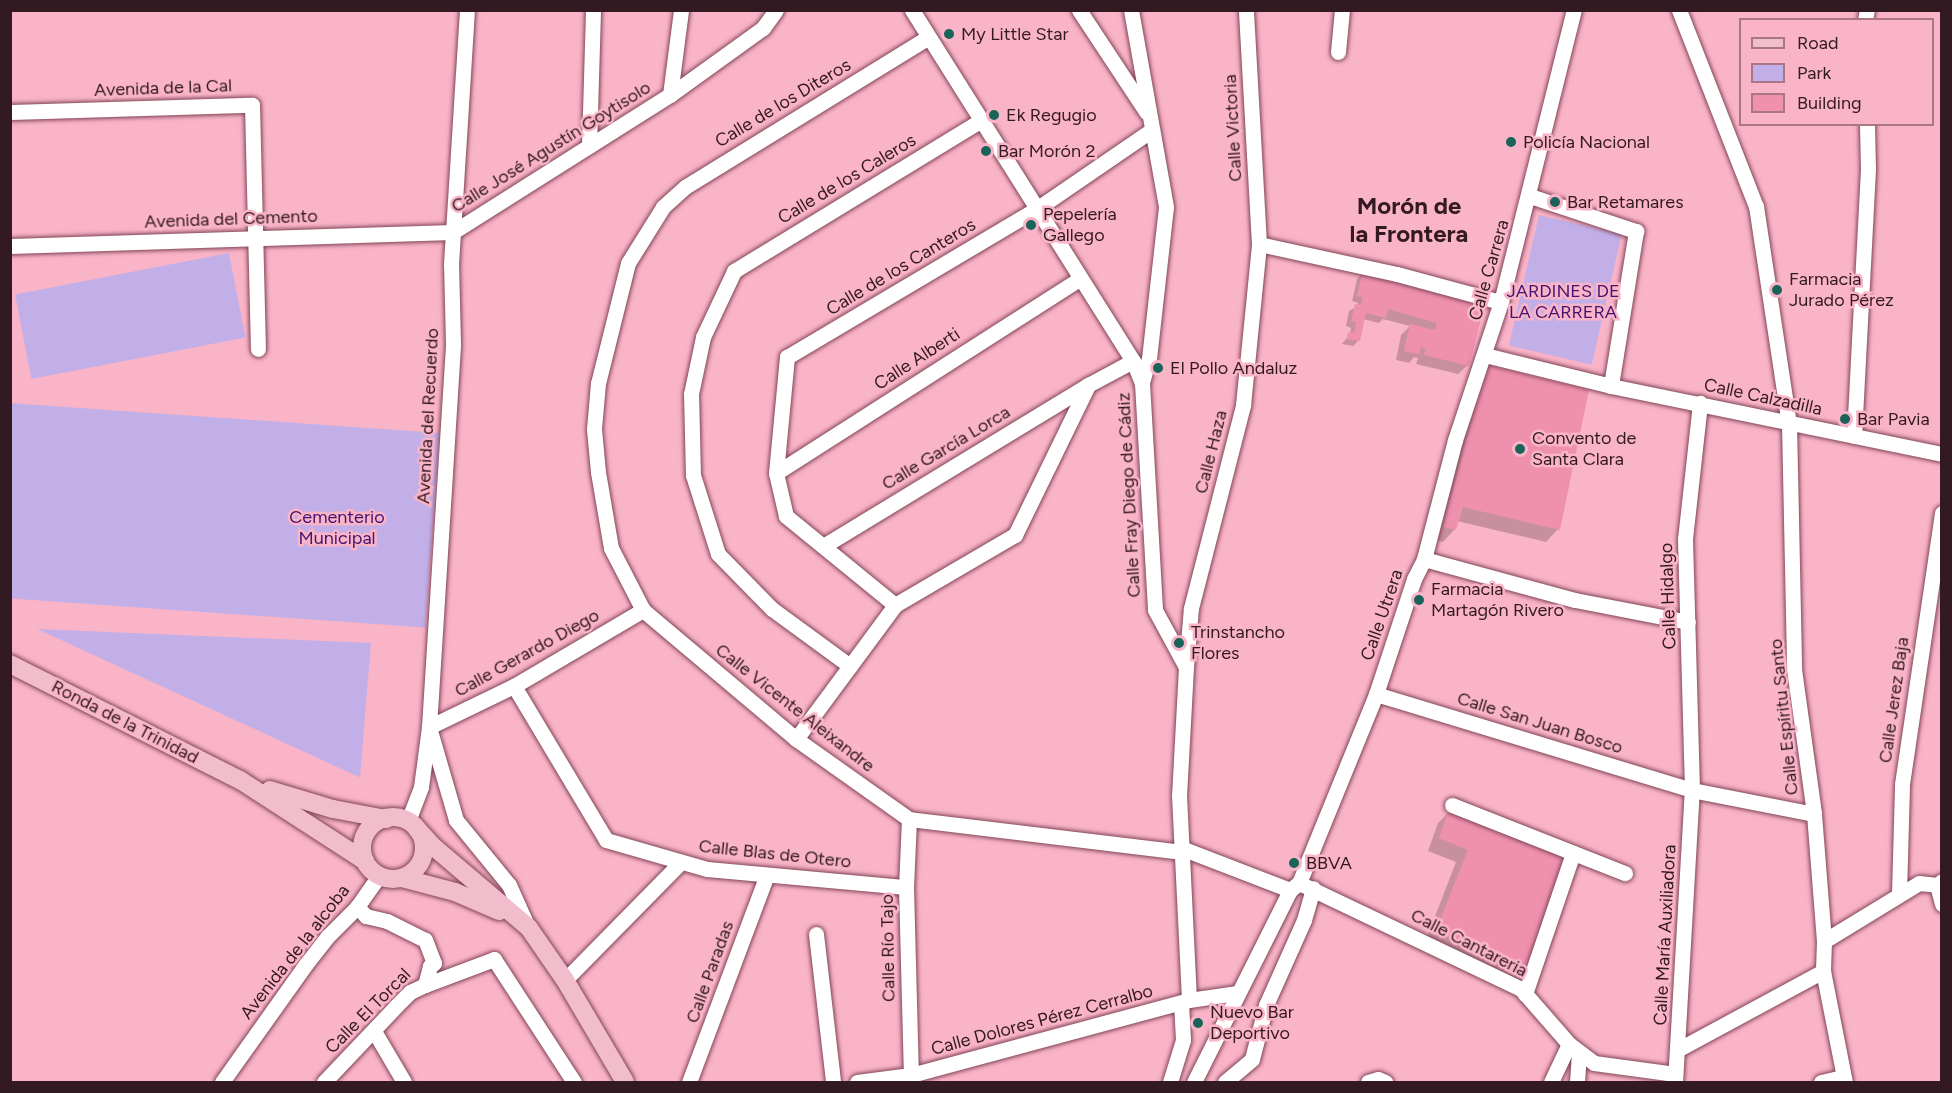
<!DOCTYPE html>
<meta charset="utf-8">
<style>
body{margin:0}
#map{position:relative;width:1952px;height:1093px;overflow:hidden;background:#fab4c7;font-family:Figtree,sans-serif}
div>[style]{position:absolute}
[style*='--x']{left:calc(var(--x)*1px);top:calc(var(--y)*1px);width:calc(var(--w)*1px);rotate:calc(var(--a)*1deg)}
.green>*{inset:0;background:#c3afe8;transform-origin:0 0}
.shadow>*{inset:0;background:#0003}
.building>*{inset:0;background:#ef91ae}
.roads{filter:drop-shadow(0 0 2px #814558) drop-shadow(0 0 2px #814558)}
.minor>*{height:15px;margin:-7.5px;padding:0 7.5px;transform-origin:7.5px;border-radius:7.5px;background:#fff}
.major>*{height:18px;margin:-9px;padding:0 9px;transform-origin:9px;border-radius:9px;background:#f1bccc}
.major>.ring{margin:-9px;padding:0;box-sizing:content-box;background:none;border:18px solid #f1bccc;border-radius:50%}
.dots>*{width:16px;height:16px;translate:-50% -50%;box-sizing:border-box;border:3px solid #fab4c7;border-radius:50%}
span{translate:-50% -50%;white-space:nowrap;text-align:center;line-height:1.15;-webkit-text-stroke:5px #fab4c7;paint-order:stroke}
.poi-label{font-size:18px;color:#331921}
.left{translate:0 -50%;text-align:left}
.street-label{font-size:18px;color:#331921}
.park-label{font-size:18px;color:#421371}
.district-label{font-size:24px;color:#331921;font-weight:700}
.frame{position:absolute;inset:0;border:12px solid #331921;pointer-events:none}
.legend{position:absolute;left:1739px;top:18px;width:195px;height:108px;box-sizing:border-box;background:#fab4c7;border:2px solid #aa7685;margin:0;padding:8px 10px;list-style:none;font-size:18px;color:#331921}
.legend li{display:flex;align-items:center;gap:12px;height:30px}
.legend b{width:30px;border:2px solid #aa7685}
</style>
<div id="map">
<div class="green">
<div style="left:1539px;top:215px;width:85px;height:134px;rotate:13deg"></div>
<div style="left:229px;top:253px;width:86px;height:218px;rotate:79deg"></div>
<div style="left:439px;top:433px;width:195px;height:428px;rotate:94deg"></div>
<div style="clip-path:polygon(37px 629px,371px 643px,360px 777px,359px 777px)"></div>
</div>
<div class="shadow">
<div style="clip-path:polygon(1363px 273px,1483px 305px,1468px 365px,1458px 374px,1416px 364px,1418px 358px,1414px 357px,1409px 363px,1396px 360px,1401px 335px,1410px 326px,1383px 319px,1379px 323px,1363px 319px,1359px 340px,1353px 346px,1342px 344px,1350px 334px,1351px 328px,1346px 326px,1349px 311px,1358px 306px,1358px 303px,1352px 301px,1357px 279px)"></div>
<div style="clip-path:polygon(1487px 367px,1558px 529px,1546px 542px,1457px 521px,1455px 529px,1443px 542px,1431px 539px,1475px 379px)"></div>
<div style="clip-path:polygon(1450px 811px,1527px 977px,1515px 989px,1425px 942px,1456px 862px,1428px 851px,1438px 823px)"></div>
</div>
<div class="building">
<div style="clip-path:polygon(1363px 271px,1485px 304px,1469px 366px,1424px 355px,1426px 349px,1421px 347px,1419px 354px,1404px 351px,1410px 324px,1435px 330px,1437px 323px,1388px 309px,1386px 318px,1366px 313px,1360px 341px,1347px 339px,1348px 332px,1354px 333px,1356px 322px,1351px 321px,1355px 304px,1361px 305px,1363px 297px,1357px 296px)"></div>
<div style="clip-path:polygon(1487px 365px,1589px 390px,1560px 530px,1463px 507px,1456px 530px,1443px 527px)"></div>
<div style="clip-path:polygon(1449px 809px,1568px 854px,1529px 977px,1436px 930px,1468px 850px,1439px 838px)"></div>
</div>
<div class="roads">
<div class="minor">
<div style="--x:912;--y:10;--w:415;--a:57.8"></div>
<div style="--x:1133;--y:361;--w:24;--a:68"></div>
<div style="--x:1142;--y:383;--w:227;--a:86.7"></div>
<div style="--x:1155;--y:610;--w:65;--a:61.5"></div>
<div style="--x:1186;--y:667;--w:128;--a:93.1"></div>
<div style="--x:1179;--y:795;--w:205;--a:87.2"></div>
<div style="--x:1079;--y:10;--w:123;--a:56.6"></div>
<div style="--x:1131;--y:10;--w:200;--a:79.9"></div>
<div style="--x:1166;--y:207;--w:152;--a:96.4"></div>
<div style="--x:1149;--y:358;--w:26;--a:106"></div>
<div style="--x:1679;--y:10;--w:211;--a:68.6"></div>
<div style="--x:1756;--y:206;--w:219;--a:81.4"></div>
<div style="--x:1789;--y:423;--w:246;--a:88.8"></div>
<div style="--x:1794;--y:669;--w:146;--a:82.1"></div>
<div style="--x:1814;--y:814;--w:127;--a:85.5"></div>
<div style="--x:1824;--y:941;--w:30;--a:92"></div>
<div style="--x:1823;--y:971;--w:113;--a:78.8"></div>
<div style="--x:1865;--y:20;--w:10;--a:-79"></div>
<div style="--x:927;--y:38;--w:284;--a:148.4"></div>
<div style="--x:685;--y:187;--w:30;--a:138"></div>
<div style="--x:663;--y:207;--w:66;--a:122"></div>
<div style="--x:628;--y:263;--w:124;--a:104"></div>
<div style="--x:598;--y:383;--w:46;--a:95"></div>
<div style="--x:594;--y:429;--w:43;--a:84.7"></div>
<div style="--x:598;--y:472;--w:77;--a:80.3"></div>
<div style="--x:611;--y:548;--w:70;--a:62.7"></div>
<div style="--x:643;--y:610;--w:200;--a:40.1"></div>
<div style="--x:796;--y:739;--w:138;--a:35.3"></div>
<div style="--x:909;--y:819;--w:274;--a:6.9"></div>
<div style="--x:1338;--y:52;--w:42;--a:-84.6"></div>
<div style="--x:670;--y:95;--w:86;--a:-82.6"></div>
<div style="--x:10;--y:112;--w:242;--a:-1.7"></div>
<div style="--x:252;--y:105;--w:244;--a:88.6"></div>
<div style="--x:589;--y:146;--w:136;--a:-88.3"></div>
<div style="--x:1530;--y:196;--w:112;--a:18.3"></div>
<div style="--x:1636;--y:231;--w:157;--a:99.2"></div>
<div style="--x:1259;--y:244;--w:141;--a:12.3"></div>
<div style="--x:1397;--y:274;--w:108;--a:15.1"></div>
<div style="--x:10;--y:246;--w:443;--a:-1.8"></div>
<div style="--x:453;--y:232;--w:257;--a:-32.3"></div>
<div style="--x:670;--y:95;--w:115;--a:-35.8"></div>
<div style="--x:763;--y:28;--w:22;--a:-54"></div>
<div style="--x:1485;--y:355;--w:130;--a:13.8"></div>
<div style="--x:1611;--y:386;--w:338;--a:11.6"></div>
<div style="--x:1854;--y:436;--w:267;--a:-87"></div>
<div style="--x:1868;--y:169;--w:45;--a:-91.3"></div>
<div style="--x:776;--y:473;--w:360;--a:-32.6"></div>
<div style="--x:825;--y:545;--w:308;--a:-31.3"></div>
<div style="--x:1088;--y:385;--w:51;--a:-28.1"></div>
<div style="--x:1424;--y:559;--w:156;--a:15.2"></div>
<div style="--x:1575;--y:600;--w:115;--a:11"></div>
<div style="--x:895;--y:605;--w:141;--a:-140.8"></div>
<div style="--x:786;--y:516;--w:44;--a:-103.1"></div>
<div style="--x:776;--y:473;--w:117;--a:-84.6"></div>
<div style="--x:787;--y:357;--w:288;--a:-30.7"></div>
<div style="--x:1035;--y:210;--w:142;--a:-34.4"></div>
<div style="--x:850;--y:666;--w:97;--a:-143.8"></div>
<div style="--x:772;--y:609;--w:77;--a:-134.5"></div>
<div style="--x:718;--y:554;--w:83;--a:-107.6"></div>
<div style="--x:693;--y:475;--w:81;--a:-91.4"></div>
<div style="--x:691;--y:394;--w:58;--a:-78.1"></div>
<div style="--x:703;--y:337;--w:73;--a:-64.8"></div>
<div style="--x:734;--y:271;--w:288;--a:-31.4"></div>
<div style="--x:1186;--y:667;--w:59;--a:-85.2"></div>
<div style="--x:1191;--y:608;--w:210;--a:-75.6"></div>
<div style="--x:1243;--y:405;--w:162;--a:-84.3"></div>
<div style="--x:1259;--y:244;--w:234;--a:-93.2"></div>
<div style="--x:514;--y:686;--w:179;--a:59.1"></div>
<div style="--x:606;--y:840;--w:105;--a:16"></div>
<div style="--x:707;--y:869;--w:200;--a:5.2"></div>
<div style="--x:1376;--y:694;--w:330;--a:16.9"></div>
<div style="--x:1692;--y:790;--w:124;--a:11.1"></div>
<div style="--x:796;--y:739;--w:167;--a:-53.5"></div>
<div style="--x:895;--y:605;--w:139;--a:-30.3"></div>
<div style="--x:1015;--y:535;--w:167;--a:-64"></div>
<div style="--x:1452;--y:805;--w:186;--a:21.5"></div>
<div style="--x:909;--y:819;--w:68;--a:92.5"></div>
<div style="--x:906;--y:887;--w:188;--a:88.5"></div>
<div style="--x:408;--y:821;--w:36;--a:-69"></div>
<div style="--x:421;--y:787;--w:61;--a:-82.4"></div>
<div style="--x:429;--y:727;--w:384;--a:-86.4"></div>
<div style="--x:453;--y:344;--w:80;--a:-91.4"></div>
<div style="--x:451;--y:264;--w:255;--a:-86.4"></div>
<div style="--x:1181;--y:848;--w:117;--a:21.1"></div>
<div style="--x:1942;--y:881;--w:6;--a:141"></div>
<div style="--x:1937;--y:885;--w:20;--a:75"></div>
<div style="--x:1299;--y:883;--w:246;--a:25.5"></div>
<div style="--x:1521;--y:989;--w:73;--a:48.9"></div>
<div style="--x:1569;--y:1044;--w:31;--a:37"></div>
<div style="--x:1594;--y:1063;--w:82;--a:7.7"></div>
<div style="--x:1899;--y:894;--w:110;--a:-88.4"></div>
<div style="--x:1902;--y:784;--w:274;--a:-81.6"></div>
<div style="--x:527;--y:925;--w:44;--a:-114.2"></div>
<div style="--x:509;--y:885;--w:84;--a:-129.2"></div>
<div style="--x:456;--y:820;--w:97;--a:-106.2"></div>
<div style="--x:429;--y:727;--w:94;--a:-25.8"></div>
<div style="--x:514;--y:686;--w:150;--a:-30.5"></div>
<div style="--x:816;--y:934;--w:149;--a:83.4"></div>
<div style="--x:1824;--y:941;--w:111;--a:-31.4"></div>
<div style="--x:1919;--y:883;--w:18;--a:6"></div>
<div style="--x:565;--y:980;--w:165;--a:-45.5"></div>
<div style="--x:425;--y:985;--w:74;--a:-20.6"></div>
<div style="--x:494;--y:959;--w:147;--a:57"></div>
<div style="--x:1525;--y:994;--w:149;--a:-71.2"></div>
<div style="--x:374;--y:1031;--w:59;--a:59.5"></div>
<div style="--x:1679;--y:1049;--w:164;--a:-28.4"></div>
<div style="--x:222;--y:1082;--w:145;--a:-54.6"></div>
<div style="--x:306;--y:964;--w:36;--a:-52"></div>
<div style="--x:328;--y:936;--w:41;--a:-45"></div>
<div style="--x:357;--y:907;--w:38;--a:-55"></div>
<div style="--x:324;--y:1082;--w:105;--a:-46.5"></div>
<div style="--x:396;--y:1006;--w:20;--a:-45"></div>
<div style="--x:410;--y:992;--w:17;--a:-25"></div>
<div style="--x:425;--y:985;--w:20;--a:-75"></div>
<div style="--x:430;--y:966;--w:5;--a:-37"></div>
<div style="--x:434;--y:963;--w:25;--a:-111"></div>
<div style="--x:425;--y:940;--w:42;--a:-153.4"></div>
<div style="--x:387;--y:921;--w:22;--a:-167"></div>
<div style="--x:366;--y:916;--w:13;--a:-135"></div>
<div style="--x:689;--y:1082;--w:221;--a:-69.4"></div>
<div style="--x:857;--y:1082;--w:54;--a:-7.4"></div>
<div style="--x:911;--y:1075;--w:288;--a:-15.1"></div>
<div style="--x:1189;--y:1000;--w:49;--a:-8.3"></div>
<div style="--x:1170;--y:1082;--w:44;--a:-72.8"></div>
<div style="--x:1183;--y:1040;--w:37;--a:-93"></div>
<div style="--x:1194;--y:1082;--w:215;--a:-63.4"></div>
<div style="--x:1290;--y:890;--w:11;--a:-38"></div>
<div style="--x:1299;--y:883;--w:204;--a:-67.8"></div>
<div style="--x:1376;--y:694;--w:121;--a:-71.7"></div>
<div style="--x:1414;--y:579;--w:22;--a:-63"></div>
<div style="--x:1424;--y:559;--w:123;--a:-75.4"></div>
<div style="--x:1455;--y:440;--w:145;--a:-71.6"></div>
<div style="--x:1501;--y:302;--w:301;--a:-76"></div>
<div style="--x:1225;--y:1082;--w:35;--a:-40"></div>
<div style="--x:1252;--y:1059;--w:56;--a:-75.5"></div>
<div style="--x:1266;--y:1005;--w:93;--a:-65.9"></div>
<div style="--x:1304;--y:920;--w:33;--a:-74"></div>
<div style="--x:1368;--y:1082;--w:10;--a:-17"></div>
<div style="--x:1378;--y:1079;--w:8;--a:23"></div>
<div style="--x:1551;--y:1082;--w:42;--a:-64.7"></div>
<div style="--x:1577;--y:1082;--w:30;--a:-86"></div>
<div style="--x:1675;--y:1082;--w:292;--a:-86.7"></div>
<div style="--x:1692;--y:790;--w:251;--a:-91.6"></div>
<div style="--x:1685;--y:539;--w:137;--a:-83.7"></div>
<div style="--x:1821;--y:1082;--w:23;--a:-13"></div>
</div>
<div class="major">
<div style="--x:10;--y:664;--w:258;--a:26.8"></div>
<div style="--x:240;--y:780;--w:149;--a:32.9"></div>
<div style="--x:270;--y:790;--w:66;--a:16.8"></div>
<div style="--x:333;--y:809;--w:54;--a:10.7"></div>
<div class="ring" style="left:362px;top:817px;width:44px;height:44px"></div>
<div style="--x:417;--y:829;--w:26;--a:47"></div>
<div style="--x:435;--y:848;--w:123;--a:40.4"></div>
<div style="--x:529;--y:928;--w:63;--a:55.3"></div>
<div style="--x:565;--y:980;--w:118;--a:59.5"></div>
<div style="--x:402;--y:878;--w:55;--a:14.8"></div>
<div style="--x:455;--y:892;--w:48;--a:23.4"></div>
</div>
</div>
<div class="dots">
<div style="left:949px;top:34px;background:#1a6358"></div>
<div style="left:994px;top:115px;background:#1a6358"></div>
<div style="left:1511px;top:142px;background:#1a6358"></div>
<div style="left:986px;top:151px;background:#1a6358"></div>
<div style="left:1555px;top:202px;background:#1a6358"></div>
<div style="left:1031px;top:225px;background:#1a6358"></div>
<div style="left:1777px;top:290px;background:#1a6358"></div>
<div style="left:1158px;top:368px;background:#1a6358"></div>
<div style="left:1845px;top:419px;background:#1a6358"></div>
<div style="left:1520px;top:449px;background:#1a6358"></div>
<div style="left:1419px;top:600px;background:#1a6358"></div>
<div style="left:1179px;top:643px;background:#1a6358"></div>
<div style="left:1294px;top:863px;background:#1a6358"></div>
<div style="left:1198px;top:1023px;background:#1a6358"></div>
</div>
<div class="poi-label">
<span class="left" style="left:961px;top:34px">My Little Star</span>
<span class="left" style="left:1006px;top:115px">Ek Regugio</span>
<span class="left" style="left:1523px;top:142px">Policía Nacional</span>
<span class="left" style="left:998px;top:151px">Bar Morón 2</span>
<span class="left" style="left:1567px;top:202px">Bar Retamares</span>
<span class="left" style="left:1043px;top:225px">Pepelería<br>Gallego</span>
<span class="left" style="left:1789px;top:290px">Farmacia<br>Jurado Pérez</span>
<span class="left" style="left:1170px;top:368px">El Pollo Andaluz</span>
<span class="left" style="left:1857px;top:419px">Bar Pavia</span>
<span class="left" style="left:1532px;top:449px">Convento de<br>Santa Clara</span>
<span class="left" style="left:1431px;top:600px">Farmacia<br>Martagón Rivero</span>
<span class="left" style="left:1191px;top:643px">Trinstancho<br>Flores</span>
<span class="left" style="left:1306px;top:863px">BBVA</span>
<span class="left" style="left:1210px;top:1023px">Nuevo Bar<br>Deportivo</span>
</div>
<div class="street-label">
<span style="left:163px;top:88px;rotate:-2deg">Avenida de la Cal</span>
<span style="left:783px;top:103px;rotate:-31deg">Calle de los Diteros</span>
<span style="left:1233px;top:128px;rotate:-93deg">Calle Victoria</span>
<span style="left:551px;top:147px;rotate:-32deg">Calle José Agustín Goytisolo</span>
<span style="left:847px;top:179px;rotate:-31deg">Calle de los Caleros</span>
<span style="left:231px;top:219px;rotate:-2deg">Avenida del Cemento</span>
<span style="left:901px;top:267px;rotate:-31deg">Calle de los Canteros</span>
<span style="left:1489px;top:270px;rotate:-74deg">Calle Carrera</span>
<span style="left:917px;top:359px;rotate:-33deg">Calle Alberti</span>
<span style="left:1763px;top:397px;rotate:12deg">Calle Calzadilla</span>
<span style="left:428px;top:416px;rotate:-87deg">Avenida del Recuerdo</span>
<span style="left:946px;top:448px;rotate:-31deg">Calle García Lorca</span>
<span style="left:1211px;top:452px;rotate:-76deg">Calle Haza</span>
<span style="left:1129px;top:495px;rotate:-93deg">Calle Fray Diego de Cádiz</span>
<span style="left:1668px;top:596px;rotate:-92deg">Calle Hidalgo</span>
<span style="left:1382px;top:615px;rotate:-71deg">Calle Utrera</span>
<span style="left:527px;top:653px;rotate:-29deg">Calle Gerardo Diego</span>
<span style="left:1894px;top:700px;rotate:-82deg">Calle Jerez Baja</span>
<span style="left:795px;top:708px;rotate:38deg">Calle Vicente Aleixandre</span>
<span style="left:1784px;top:717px;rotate:-96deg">Calle Espíritu Santo</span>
<span style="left:125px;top:722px;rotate:27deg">Ronda de la Trinidad</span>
<span style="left:1540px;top:723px;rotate:17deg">Calle San Juan Bosco</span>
<span style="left:775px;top:854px;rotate:6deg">Calle Blas de Otero</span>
<span style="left:1665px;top:935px;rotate:-87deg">Calle María Auxiliadora</span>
<span style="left:1469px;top:943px;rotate:27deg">Calle Cantareria</span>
<span style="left:888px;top:948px;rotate:-91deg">Calle Río Tajo</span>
<span style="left:295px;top:952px;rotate:-52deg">Avenida de la alcoba</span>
<span style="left:710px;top:972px;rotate:-70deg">Calle Paradas</span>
<span style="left:368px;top:1011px;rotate:-45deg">Calle El Torcal</span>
<span style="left:1042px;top:1020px;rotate:-15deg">Calle Dolores Pérez Cerralbo</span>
</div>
<div class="park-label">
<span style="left:1563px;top:302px">JARDINES DE<br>LA CARRERA</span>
<span style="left:337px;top:528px">Cementerio<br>Municipal</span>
</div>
<div class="district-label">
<span style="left:1409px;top:220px">Morón de<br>la Frontera</span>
</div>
<div class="frame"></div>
<ul class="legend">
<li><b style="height:8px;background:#f1bccc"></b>Road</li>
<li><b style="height:16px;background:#c3afe8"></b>Park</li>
<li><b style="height:16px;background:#ef91ae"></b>Building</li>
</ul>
</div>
